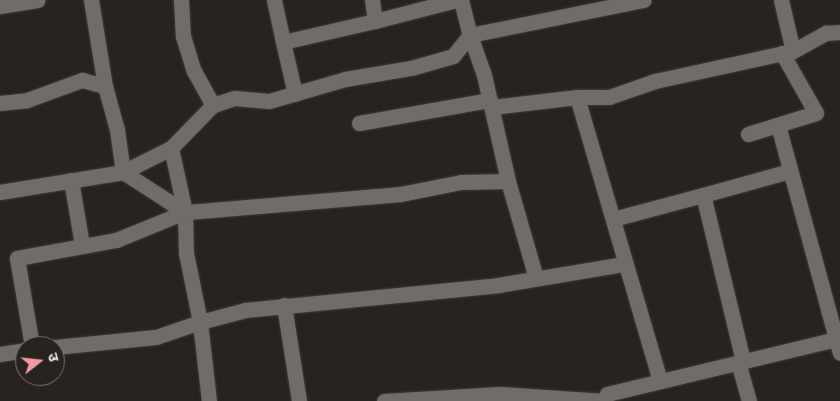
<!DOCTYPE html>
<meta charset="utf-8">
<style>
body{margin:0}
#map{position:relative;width:840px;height:401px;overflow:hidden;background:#282220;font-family:"Titillium Web","Noto Sans Devanagari",sans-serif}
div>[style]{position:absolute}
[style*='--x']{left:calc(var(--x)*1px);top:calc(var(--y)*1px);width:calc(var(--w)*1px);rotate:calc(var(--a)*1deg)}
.roads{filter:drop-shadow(0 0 1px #413d3b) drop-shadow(0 0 1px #413d3b)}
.street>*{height:15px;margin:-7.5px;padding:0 7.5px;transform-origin:7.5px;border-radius:7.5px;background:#726c69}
span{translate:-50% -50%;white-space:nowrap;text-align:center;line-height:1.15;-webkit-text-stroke:5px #282220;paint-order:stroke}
.north{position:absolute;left:15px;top:336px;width:50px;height:50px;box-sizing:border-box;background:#282220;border:1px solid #787371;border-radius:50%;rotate:74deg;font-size:14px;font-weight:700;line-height:20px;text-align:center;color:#efecea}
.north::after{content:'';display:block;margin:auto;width:18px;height:22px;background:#f49aa4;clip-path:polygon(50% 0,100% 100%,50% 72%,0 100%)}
</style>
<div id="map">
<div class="roads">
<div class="street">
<div style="--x:91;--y:0;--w:87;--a:80.8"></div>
<div style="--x:181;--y:0;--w:36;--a:87"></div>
<div style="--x:183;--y:36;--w:37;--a:73"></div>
<div style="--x:194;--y:71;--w:39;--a:61"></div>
<div style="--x:274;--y:0;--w:43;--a:77.9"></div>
<div style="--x:461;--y:0;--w:36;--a:76"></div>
<div style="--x:470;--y:35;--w:177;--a:-11.4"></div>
<div style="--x:781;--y:0;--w:52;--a:76.8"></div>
<div style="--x:0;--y:6;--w:38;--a:-9"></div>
<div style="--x:375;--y:21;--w:84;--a:-14.5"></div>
<div style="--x:470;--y:35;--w:42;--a:70.7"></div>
<div style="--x:484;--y:75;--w:109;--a:77.2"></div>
<div style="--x:508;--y:181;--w:101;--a:73.9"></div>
<div style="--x:295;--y:94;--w:53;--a:-103"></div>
<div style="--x:283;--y:42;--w:94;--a:-12.9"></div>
<div style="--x:375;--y:21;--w:21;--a:-98"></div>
<div style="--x:577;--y:97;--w:32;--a:0"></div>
<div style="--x:609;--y:97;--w:49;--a:-19.2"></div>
<div style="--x:655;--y:81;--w:141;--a:-12.3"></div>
<div style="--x:793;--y:51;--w:38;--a:-29"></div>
<div style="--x:826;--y:33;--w:14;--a:-4"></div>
<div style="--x:0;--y:103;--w:27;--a:-6"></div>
<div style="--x:27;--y:100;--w:59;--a:-20"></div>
<div style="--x:82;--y:80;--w:24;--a:15"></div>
<div style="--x:105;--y:86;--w:46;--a:74.7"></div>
<div style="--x:117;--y:130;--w:42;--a:81.9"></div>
<div style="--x:492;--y:107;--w:86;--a:-6.7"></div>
<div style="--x:577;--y:97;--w:296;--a:73.7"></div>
<div style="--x:359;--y:123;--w:133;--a:-10"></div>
<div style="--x:778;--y:125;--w:236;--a:74.8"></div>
<div style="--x:748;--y:134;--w:71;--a:-17.2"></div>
<div style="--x:816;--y:113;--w:69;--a:-119.5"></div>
<div style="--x:123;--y:172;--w:74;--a:32.8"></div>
<div style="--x:71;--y:180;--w:66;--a:80.4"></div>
<div style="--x:508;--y:181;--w:47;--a:178.8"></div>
<div style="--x:461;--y:182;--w:61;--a:168.7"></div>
<div style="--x:401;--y:194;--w:217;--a:175.2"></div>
<div style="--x:185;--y:212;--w:41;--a:88.6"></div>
<div style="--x:186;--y:253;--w:70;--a:78.5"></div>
<div style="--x:200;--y:322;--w:47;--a:-14.9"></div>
<div style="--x:245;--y:310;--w:254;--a:-5.6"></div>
<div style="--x:498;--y:285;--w:128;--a:-9.5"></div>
<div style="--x:0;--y:192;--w:125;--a:-9.2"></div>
<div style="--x:123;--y:172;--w:54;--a:-26.6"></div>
<div style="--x:185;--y:212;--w:66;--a:-102.3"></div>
<div style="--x:171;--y:148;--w:60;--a:-45.7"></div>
<div style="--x:213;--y:105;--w:22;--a:-18"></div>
<div style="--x:234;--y:98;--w:35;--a:5"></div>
<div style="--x:269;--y:101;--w:79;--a:-16.1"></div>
<div style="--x:345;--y:79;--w:67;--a:-9.5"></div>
<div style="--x:411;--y:68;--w:44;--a:-15.9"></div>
<div style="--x:453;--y:56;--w:27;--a:-51"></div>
<div style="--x:613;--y:219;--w:93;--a:-14.9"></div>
<div style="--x:284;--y:305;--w:97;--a:81.1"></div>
<div style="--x:32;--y:346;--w:89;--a:-99.7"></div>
<div style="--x:17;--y:258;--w:101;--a:-10.3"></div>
<div style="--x:116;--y:240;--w:74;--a:-22.1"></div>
<div style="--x:55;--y:347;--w:101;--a:-5.7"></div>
<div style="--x:156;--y:337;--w:46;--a:-18.8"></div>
<div style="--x:200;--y:322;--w:80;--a:83.5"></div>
<div style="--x:0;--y:354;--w:25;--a:-9"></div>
<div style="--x:743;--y:361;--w:171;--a:-103.5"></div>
<div style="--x:703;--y:195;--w:90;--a:-15.4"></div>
<div style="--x:738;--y:362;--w:41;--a:74.2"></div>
<div style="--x:384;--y:401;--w:116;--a:-3.5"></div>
<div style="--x:500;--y:394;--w:105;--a:3.8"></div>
<div style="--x:605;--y:401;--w:7;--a:-74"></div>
<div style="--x:607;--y:394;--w:240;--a:-13.5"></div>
</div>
</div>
<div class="north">उ</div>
</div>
